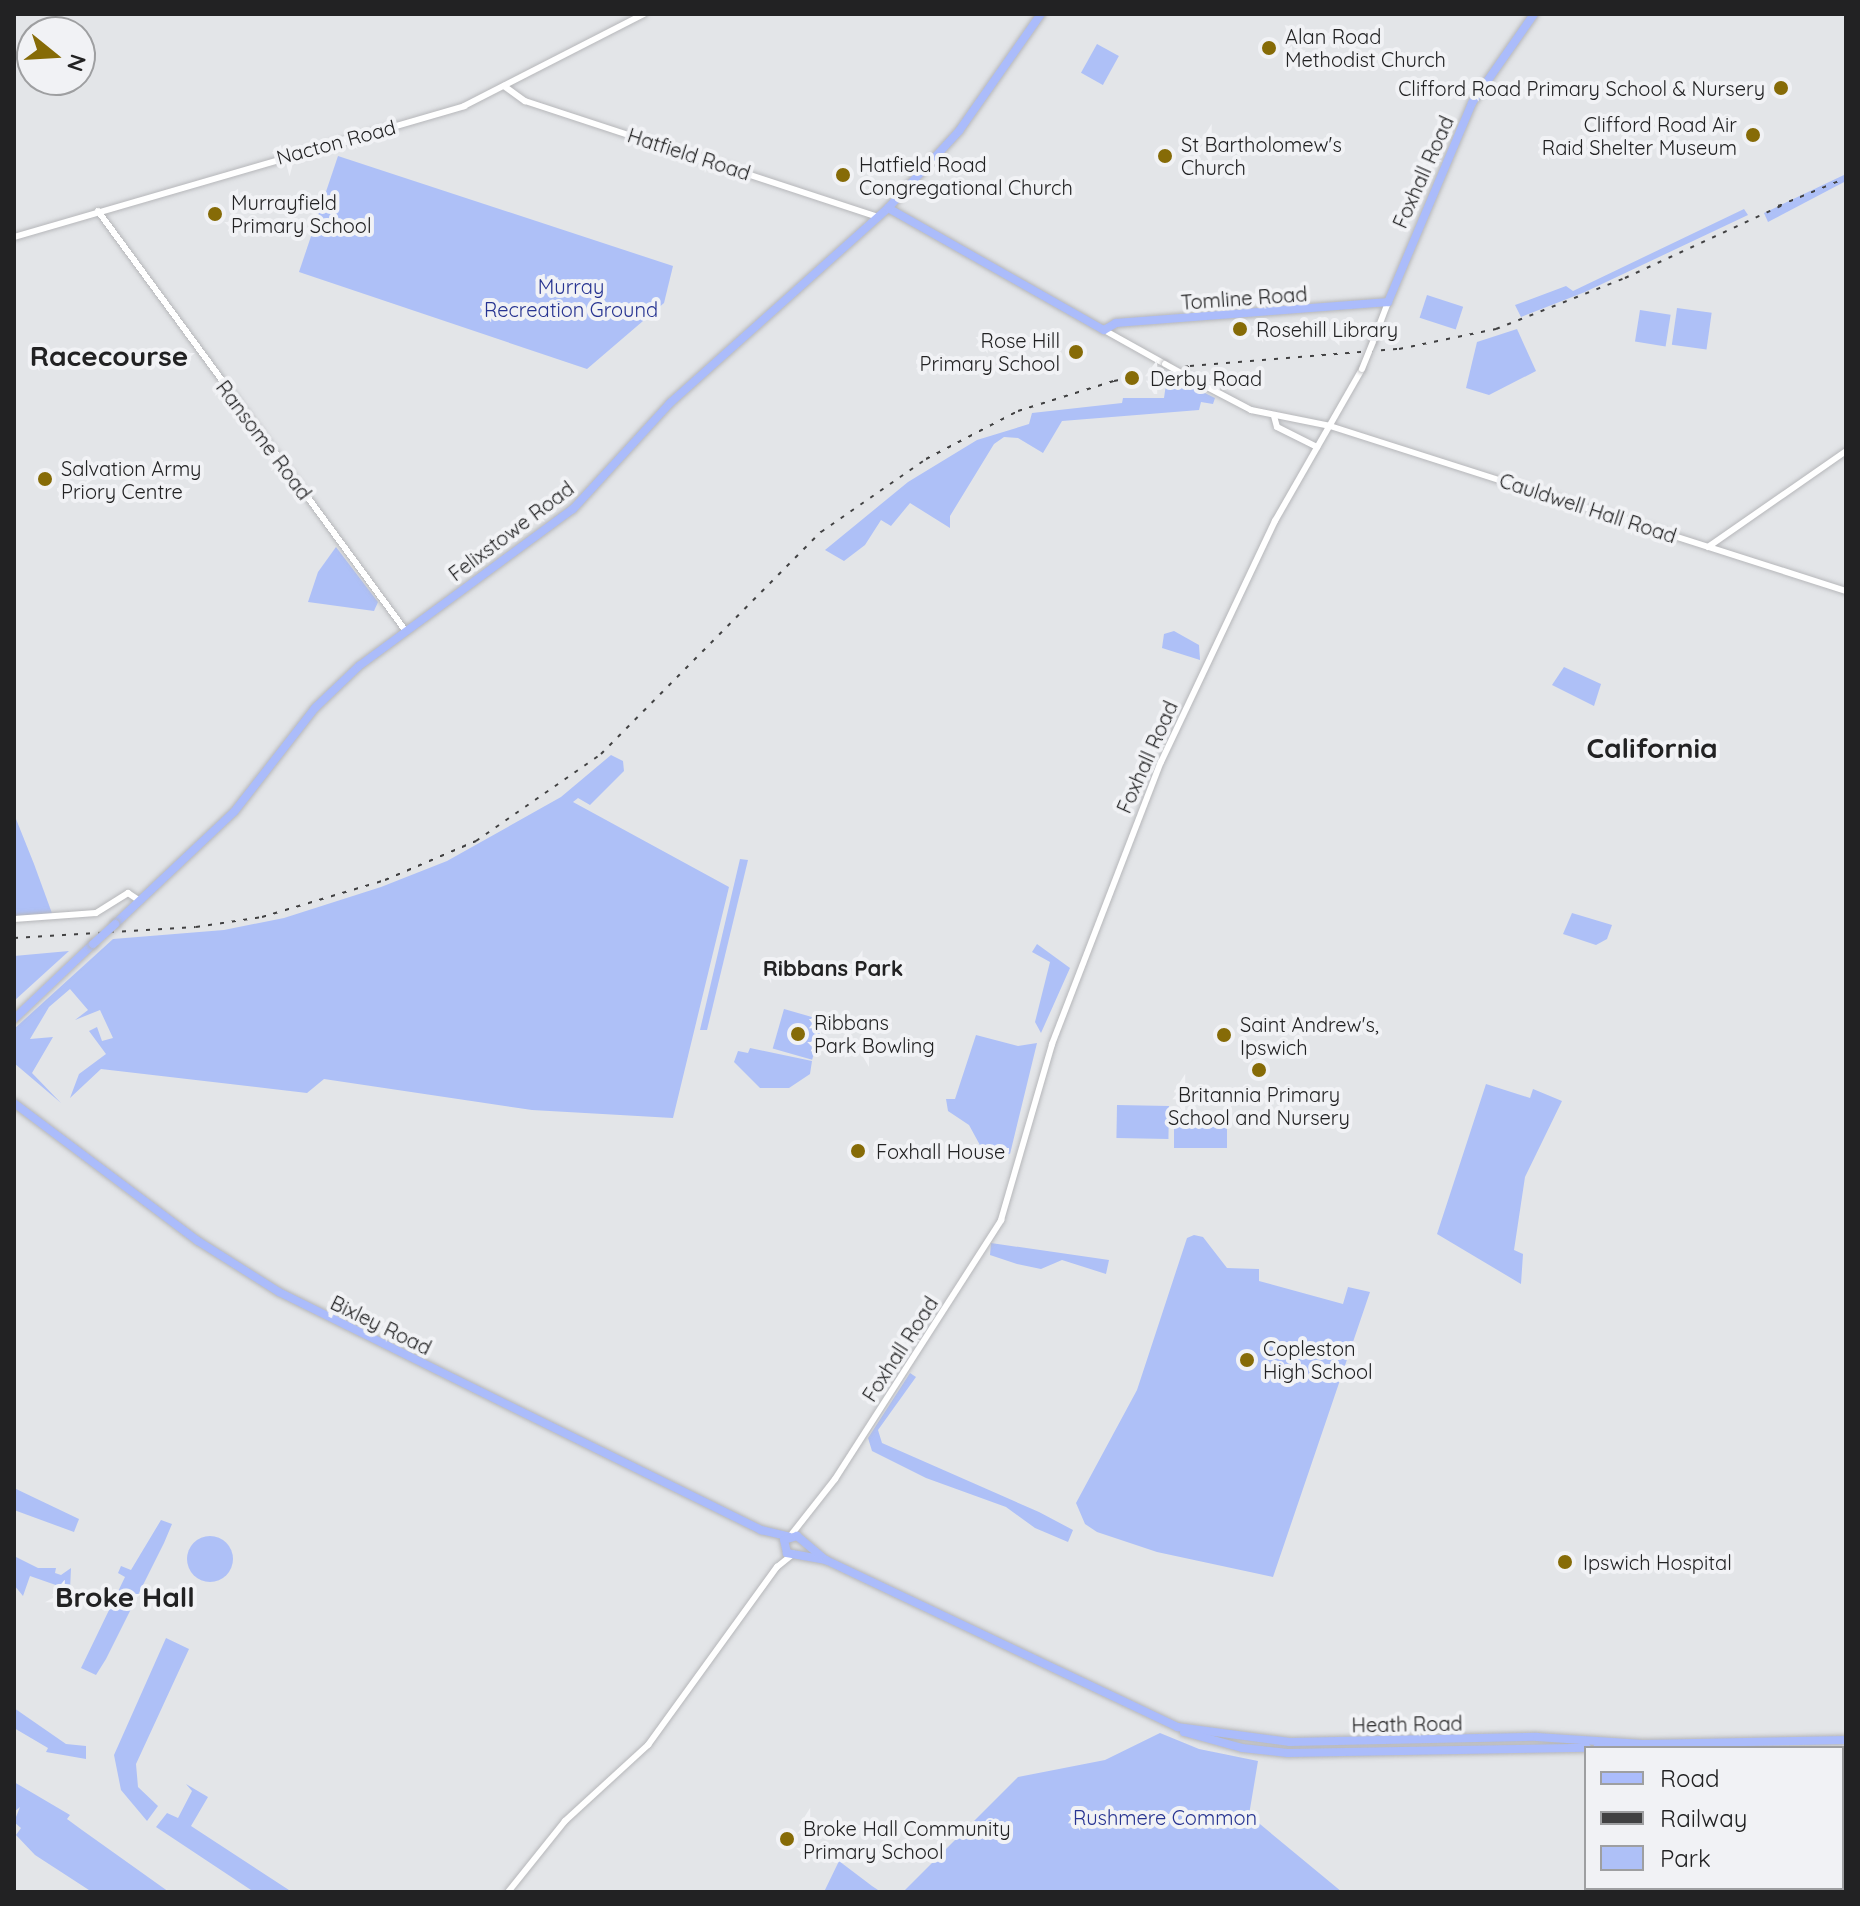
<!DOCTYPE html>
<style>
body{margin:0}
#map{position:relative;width:1860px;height:1906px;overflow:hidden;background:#e3e5e8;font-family:Quicksand,sans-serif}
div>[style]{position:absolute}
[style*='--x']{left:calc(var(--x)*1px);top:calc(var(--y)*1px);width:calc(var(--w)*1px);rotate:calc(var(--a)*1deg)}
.green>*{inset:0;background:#aec0f7;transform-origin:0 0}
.round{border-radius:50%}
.roads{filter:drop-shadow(0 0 2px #b6b7ba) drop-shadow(0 0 2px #b6b7ba)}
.minor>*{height:6px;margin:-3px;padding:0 3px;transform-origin:3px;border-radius:3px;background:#fff}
.major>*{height:8px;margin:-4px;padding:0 4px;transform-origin:4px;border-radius:4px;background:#abbcfb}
.rail>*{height:2px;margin-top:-1px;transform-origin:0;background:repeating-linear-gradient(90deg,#414142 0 4px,transparent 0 12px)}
.bridges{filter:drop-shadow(0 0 2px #b6b7ba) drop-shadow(0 0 2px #b6b7ba)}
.minor-bridge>*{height:6px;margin:-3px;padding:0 3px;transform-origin:3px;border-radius:3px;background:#fff}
.major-bridge>*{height:8px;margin:-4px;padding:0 4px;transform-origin:4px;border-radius:4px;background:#abbcfb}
.dots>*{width:22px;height:22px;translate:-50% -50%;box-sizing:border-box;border:4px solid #f1f2f5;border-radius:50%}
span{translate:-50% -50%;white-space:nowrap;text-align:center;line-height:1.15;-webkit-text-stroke:8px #f1f2f5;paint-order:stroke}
.poi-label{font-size:20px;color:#222223}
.left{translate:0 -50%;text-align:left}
.right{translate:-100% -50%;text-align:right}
.street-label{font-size:20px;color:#222223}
.park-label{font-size:20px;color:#263391}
.neighbourhood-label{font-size:22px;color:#222223;font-weight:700}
.district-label{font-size:28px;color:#222223;font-weight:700}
.frame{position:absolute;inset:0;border:16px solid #222223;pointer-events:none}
.legend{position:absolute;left:1584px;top:1746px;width:260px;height:144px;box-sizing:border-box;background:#f1f2f5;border:2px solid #9e9fa1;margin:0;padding:10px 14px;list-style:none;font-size:24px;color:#222223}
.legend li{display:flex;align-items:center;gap:16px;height:40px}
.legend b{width:40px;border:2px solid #9e9fa1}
.north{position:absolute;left:16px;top:16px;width:80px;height:80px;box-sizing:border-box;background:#f1f2f5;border:2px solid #9e9fa1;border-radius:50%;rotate:108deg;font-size:22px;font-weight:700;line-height:32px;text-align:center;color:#222223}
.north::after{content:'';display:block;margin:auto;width:28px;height:36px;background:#866b07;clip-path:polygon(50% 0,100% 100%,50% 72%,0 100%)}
</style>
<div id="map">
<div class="green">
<div style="left:1097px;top:44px;width:25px;height:33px;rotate:29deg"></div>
<div style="clip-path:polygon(338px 156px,673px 266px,664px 303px,587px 369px,299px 272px)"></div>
<div style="clip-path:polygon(1846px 174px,1846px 181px,1768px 222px,1764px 213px)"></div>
<div style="clip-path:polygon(1744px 209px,1748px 215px,1585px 292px,1521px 317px,1515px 305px,1566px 286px,1573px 291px)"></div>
<div style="left:1427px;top:295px;width:38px;height:24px;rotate:18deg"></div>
<div style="left:1677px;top:308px;width:35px;height:37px;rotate:8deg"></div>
<div style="left:1640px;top:310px;width:31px;height:32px;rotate:9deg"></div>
<div style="clip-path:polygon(1517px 329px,1536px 371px,1489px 395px,1466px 388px,1477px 342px)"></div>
<div style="clip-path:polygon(1166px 384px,1191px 386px,1215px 398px,1213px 404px,1201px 402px,1199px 410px,1062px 421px,1043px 453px,1018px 438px,1004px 437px,994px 444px,950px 516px,950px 528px,910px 503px,891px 526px,881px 520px,865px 545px,844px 561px,825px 550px,908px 482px,977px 440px,1029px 424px,1032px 413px,1122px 403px,1123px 398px,1164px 398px)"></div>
<div style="clip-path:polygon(336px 547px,378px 602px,374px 611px,308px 602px,318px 572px)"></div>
<div style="clip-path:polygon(1174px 631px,1199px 645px,1200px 660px,1162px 648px,1164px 634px)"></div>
<div style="clip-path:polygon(1564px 667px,1601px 684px,1594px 706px,1552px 685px)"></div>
<div style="clip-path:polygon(611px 755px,623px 761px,624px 771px,590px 805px,578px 798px,573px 802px,729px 887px,673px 1118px,532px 1110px,324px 1079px,307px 1093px,101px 1069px,70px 1098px,79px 1074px,106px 1054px,89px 1031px,97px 1027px,102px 1041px,113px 1038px,100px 1010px,75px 1020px,88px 1010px,70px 989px,49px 1007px,30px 1039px,53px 1037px,32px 1073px,61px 1103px,14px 1063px,14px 1029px,113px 939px,224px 930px,284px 918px,381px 887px,447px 861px,561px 797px)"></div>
<div style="clip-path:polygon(14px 814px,34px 864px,53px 916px,14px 919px)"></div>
<div style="clip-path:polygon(740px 859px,748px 860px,707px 1030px,700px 1030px)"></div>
<div style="clip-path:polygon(1572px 913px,1612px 925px,1607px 939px,1596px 945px,1563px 934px)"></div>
<div style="clip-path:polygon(1037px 944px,1070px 968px,1041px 1033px,1035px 1022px,1050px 962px,1032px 952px)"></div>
<div style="clip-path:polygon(69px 951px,14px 1001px,14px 956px)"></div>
<div style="left:784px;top:1009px;width:41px;height:41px;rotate:16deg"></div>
<div style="clip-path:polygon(976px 1035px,1018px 1046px,1037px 1043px,1010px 1154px,981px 1147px,969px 1125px,948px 1111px,946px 1099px,955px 1099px)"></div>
<div style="clip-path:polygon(750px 1048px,812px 1061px,810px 1074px,789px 1088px,760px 1088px,734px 1062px,738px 1051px,748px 1053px)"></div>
<div style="clip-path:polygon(1486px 1084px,1530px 1098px,1533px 1089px,1562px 1101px,1525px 1177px,1514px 1250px,1523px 1254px,1521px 1284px,1437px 1234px)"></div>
<div style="left:1117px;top:1105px;width:52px;height:33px;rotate:1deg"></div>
<div style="left:1227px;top:1114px;width:34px;height:53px;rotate:90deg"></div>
<div style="clip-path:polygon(1194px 1235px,1203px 1237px,1227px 1268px,1259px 1269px,1259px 1281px,1343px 1304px,1348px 1287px,1370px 1292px,1273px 1577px,1157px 1552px,1097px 1532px,1085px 1524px,1076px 1503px,1137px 1390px,1187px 1238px)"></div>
<div style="clip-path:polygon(991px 1243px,1109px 1260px,1106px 1274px,1062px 1260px,1041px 1269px,1017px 1264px,990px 1255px)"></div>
<div style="clip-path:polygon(910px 1373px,916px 1377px,878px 1430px,882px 1443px,1039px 1512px,1073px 1530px,1068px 1542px,1035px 1528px,1006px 1507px,926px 1478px,872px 1451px,868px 1438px)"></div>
<div style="clip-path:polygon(14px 1488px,79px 1519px,74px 1532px,14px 1510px)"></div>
<div style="clip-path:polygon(161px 1520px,172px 1524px,164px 1543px,106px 1659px,96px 1675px,81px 1668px,125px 1577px,118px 1573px,121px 1566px,131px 1570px)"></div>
<div class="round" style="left:187px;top:1536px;width:46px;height:46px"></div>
<div style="clip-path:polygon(14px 1556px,38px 1568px,56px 1568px,55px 1573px,61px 1575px,71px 1568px,70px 1590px,30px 1576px,23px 1596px,14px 1585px)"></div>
<div style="clip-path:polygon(166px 1638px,189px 1649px,136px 1764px,138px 1787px,158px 1806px,147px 1821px,121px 1790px,114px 1755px)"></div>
<div style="clip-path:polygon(14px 1708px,66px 1744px,86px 1746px,86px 1759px,46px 1752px,48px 1748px,14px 1728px)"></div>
<div style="clip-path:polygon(1160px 1733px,1199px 1749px,1258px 1761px,1249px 1815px,1342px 1892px,903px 1892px,1018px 1777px,1105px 1760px)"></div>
<div style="clip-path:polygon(14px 1782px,70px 1815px,67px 1819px,82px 1830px,169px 1892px,92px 1892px,35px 1855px,16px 1835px,21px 1828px,14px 1822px,20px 1807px,14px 1812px)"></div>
<div style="clip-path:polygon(186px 1784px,208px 1797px,191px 1826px,292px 1892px,254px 1892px,156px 1827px,167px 1813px,178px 1818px,192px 1791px)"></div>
<div style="clip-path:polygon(839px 1861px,872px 1886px,881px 1892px,824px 1892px)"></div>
</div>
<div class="roads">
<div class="minor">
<div style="--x:504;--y:86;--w:26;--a:36"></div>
<div style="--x:525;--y:101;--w:372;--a:18.2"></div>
<div style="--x:98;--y:211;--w:519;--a:53.77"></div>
<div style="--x:14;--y:237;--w:469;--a:-16.2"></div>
<div style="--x:464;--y:106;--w:202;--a:-27.1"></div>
<div style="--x:1104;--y:330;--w:70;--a:29.1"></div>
<div style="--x:1373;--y:342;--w:43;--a:-69.4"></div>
<div style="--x:1192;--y:379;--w:67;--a:27.7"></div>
<div style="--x:1251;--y:410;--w:81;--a:11.4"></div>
<div style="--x:1330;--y:426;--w:542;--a:17.73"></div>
<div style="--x:1274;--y:416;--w:11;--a:75"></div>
<div style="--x:1277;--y:427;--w:45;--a:26.6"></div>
<div style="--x:1708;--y:547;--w:168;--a:-34.8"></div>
<div style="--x:14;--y:919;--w:82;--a:-4.2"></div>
<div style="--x:96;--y:913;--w:38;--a:-32"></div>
<div style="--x:128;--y:893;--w:14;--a:34"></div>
<div style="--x:791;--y:1535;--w:71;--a:-51.8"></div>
<div style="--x:835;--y:1479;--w:308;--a:-57.3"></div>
<div style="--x:1001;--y:1220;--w:183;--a:-73.8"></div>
<div style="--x:1052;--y:1044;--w:302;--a:-68.9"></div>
<div style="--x:1161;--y:762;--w:267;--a:-64.7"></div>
<div style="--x:1275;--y:521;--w:175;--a:-60.2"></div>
<div style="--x:508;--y:1892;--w:91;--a:-51.2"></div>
<div style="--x:565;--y:1821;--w:113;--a:-42.5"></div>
<div style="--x:648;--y:1745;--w:220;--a:-54.1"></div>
<div style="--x:777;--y:1567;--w:21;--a:-39"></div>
</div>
<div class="major">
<div style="--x:888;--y:208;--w:248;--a:29.5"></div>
<div style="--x:1104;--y:330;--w:14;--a:-30"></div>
<div style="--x:1116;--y:323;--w:273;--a:-4.4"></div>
<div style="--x:1388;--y:302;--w:216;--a:-67.1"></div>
<div style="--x:1472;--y:103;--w:108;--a:-55.1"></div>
<div style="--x:115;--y:924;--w:163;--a:-43.3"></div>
<div style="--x:234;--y:812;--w:132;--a:-52.1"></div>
<div style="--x:315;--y:708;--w:61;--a:-43.7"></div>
<div style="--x:359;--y:666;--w:265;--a:-36.3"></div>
<div style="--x:573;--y:509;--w:144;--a:-47.5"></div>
<div style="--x:670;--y:403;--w:292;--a:-41.8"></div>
<div style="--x:888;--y:208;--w:105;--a:-47.3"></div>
<div style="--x:959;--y:131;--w:143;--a:-55"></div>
<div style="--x:14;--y:1019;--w:109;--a:-43.5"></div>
<div style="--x:14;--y:1103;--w:230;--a:36.9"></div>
<div style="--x:198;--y:1241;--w:96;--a:32.2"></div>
<div style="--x:279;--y:1292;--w:538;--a:26.28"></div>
<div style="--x:761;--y:1530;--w:28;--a:13"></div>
<div style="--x:826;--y:1560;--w:40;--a:-170"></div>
<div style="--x:787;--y:1553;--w:13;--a:-103"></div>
<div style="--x:784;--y:1540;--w:14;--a:-17"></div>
<div style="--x:797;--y:1536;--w:38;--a:40"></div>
<div style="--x:826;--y:1560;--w:389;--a:25.4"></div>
<div style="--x:1177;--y:1727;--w:114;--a:7.6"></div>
<div style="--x:1290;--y:1742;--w:247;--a:-1.2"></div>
<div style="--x:1537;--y:1737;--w:106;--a:3.8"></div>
<div style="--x:1643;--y:1744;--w:203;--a:-1.1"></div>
<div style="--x:1184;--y:1732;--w:60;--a:15.4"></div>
<div style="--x:1242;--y:1748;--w:46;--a:6.2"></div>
<div style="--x:1288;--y:1753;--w:299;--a:-1"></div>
<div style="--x:1597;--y:1748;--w:33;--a:-3"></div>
</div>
</div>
<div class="rail">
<div style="--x:1778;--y:206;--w:74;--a:-22.4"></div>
<div style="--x:14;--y:938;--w:182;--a:-3.5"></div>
<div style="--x:196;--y:927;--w:67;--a:-8.6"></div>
<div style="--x:262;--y:917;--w:128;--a:-16.7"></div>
<div style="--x:385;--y:880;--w:99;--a:-23.2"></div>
<div style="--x:476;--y:841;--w:152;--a:-34.8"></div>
<div style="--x:601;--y:754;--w:313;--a:-45.3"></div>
<div style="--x:821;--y:532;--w:128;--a:-34.8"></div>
<div style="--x:926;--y:459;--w:104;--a:-27.6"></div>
<div style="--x:1018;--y:411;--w:101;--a:-17.4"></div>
<div style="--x:1114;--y:381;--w:77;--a:-11.2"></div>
<div style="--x:1190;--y:366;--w:210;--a:-4.7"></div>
<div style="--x:1399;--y:349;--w:99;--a:-11.7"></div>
<div style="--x:1496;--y:329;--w:139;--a:-21.6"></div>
<div style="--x:1625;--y:278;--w:179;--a:-24.8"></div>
</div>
<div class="bridges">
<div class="minor-bridge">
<div style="--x:1165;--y:364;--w:31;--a:29"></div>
<div style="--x:1362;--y:369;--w:29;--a:-68"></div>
</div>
<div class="major-bridge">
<div style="--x:93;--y:944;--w:30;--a:-42"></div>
</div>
</div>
<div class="dots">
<div style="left:1269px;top:48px;background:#866b07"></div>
<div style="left:1781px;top:88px;background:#866b07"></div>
<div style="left:1753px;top:135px;background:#866b07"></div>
<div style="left:1165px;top:156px;background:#866b07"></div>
<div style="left:843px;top:175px;background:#866b07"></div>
<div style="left:215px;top:214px;background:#866b07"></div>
<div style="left:1240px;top:329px;background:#866b07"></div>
<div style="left:1076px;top:352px;background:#866b07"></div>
<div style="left:1132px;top:378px;background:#866b07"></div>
<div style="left:45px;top:479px;background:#866b07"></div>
<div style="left:798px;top:1034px;background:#866b07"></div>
<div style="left:1224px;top:1035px;background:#866b07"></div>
<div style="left:1259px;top:1070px;background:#866b07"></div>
<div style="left:858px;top:1151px;background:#866b07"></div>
<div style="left:1247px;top:1360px;background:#866b07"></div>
<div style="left:1565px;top:1562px;background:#866b07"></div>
<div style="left:787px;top:1839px;background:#866b07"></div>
</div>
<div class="poi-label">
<span class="left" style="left:1285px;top:48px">Alan Road<br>Methodist Church</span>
<span class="right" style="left:1765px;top:88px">Clifford Road Primary School &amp; Nursery</span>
<span class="right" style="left:1737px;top:136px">Clifford Road Air<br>Raid Shelter Museum</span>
<span class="left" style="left:1181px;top:156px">St Bartholomew's<br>Church</span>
<span class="left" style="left:859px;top:176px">Hatfield Road<br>Congregational Church</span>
<span class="left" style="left:231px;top:214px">Murrayfield<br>Primary School</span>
<span class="left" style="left:1256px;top:329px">Rosehill Library</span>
<span class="right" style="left:1060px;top:352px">Rose Hill<br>Primary School</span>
<span class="left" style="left:1150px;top:378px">Derby Road</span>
<span class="left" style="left:61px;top:480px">Salvation Army<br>Priory Centre</span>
<span class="left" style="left:814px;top:1034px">Ribbans<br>Park Bowling</span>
<span class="left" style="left:1240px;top:1036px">Saint Andrew's,<br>Ipswich</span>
<span style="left:1259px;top:1106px">Britannia Primary<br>School and Nursery</span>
<span class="left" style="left:876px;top:1151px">Foxhall House</span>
<span class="left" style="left:1263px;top:1360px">Copleston<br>High School</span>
<span class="left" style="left:1583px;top:1562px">Ipswich Hospital</span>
<span class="left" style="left:803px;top:1840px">Broke Hall Community<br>Primary School</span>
</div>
<div class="street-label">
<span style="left:336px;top:142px;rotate:-15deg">Nacton Road</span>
<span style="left:689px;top:154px;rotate:18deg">Hatfield Road</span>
<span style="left:1423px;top:172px;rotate:-66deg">Foxhall Road</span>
<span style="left:1244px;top:298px;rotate:-4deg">Tomline Road</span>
<span style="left:264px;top:440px;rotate:53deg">Ransome Road</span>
<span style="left:1588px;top:508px;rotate:18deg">Cauldwell Hall Road</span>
<span style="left:511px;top:531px;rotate:-37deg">Felixstowe Road</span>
<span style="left:1147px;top:757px;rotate:-66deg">Foxhall Road</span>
<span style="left:381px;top:1325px;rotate:26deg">Bixley Road</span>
<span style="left:900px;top:1349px;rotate:-57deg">Foxhall Road</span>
<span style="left:1407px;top:1724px;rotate:-1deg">Heath Road</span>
</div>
<div class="park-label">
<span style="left:571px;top:298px">Murray<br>Recreation Ground</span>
<span style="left:1165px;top:1817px">Rushmere Common</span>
</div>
<div class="neighbourhood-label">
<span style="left:833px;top:969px">Ribbans Park</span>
</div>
<div class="district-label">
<span style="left:109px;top:356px">Racecourse</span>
<span style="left:1652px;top:748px">California</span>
<span style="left:125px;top:1597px">Broke Hall</span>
</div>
<div class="frame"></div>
<ul class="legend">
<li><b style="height:10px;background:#abbcfb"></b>Road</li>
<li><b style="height:10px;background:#414142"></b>Railway</li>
<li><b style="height:22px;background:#aec0f7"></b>Park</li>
</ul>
<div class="north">N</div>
</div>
